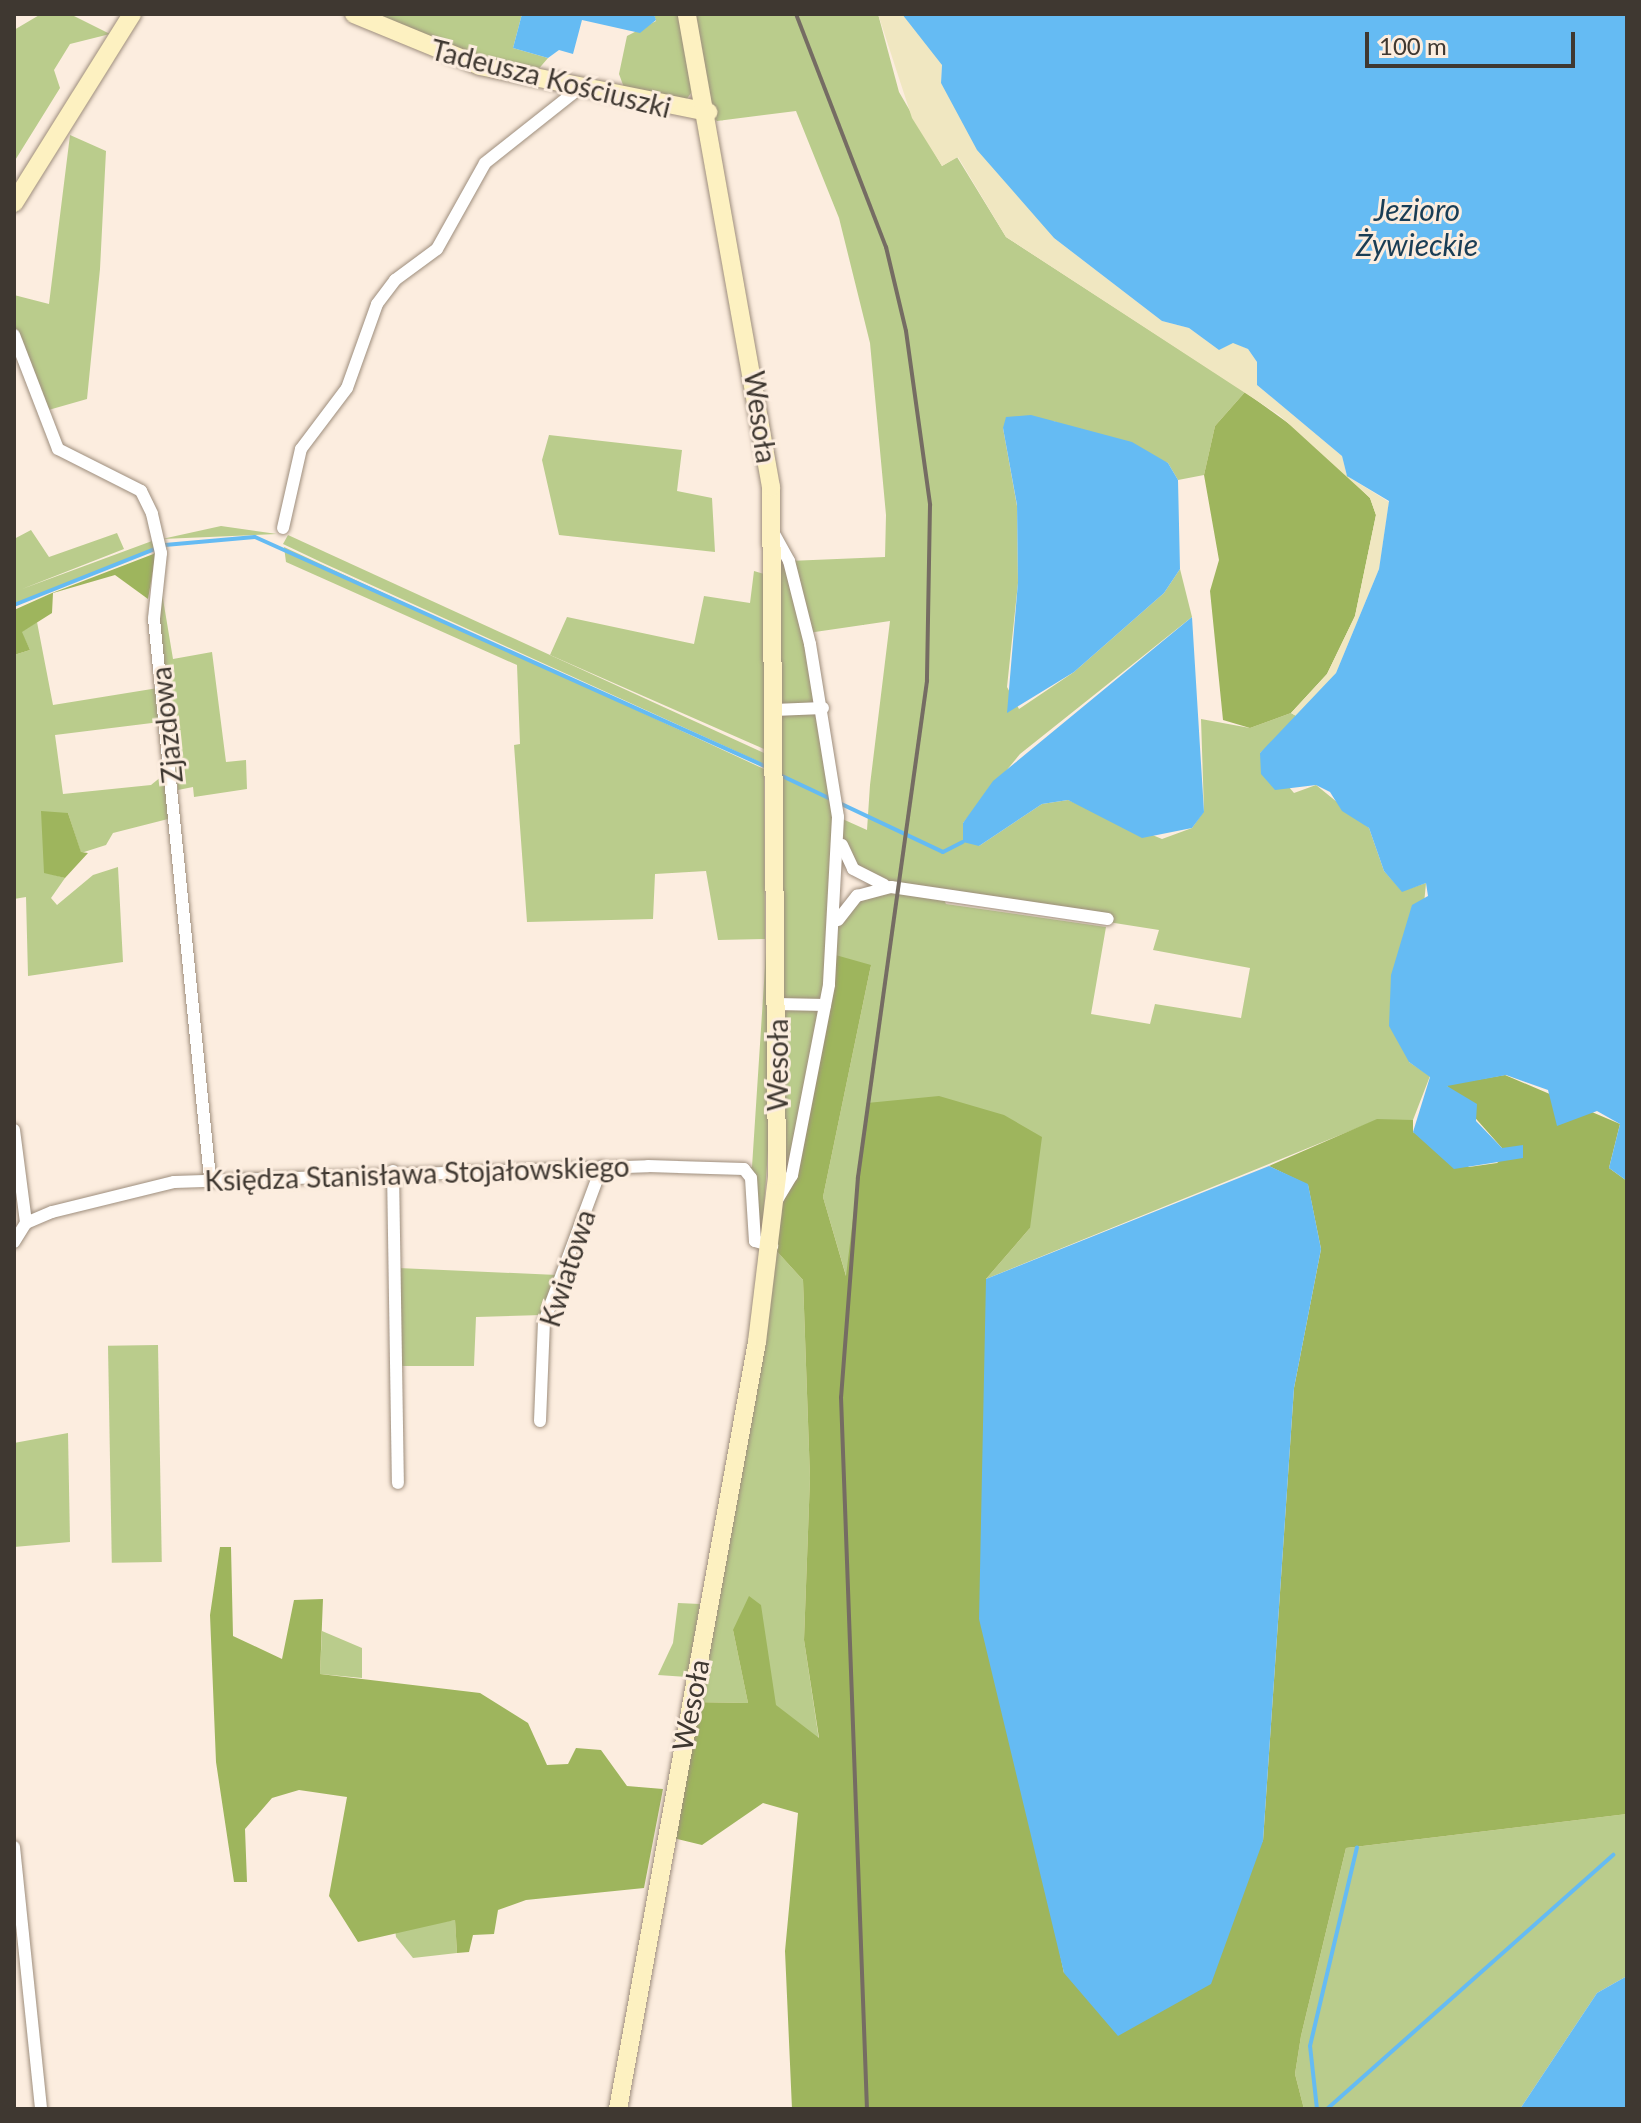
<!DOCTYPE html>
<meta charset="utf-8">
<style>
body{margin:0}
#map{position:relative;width:1641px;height:2123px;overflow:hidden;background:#fceddf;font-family:Lato,sans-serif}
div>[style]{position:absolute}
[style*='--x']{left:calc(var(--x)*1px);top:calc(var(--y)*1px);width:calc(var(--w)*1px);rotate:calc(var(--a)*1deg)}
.green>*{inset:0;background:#bacc8c;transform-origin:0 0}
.forest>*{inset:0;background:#9eb55d}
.sand>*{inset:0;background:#f0e7c1}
.water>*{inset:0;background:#65bbf3}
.stream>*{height:4px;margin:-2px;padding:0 2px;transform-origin:2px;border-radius:2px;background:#65bbf3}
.roads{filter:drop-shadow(0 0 2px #9e8e7d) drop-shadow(0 0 2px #9e8e7d)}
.street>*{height:12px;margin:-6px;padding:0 6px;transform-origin:6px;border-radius:6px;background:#fff}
.secondary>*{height:18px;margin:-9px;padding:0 9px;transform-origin:9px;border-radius:9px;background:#fdf1c1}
.rail>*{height:4px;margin:-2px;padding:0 2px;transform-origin:2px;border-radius:2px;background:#756c63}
span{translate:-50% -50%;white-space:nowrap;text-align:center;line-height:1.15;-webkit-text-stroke:6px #fceddf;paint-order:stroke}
.street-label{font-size:28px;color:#3f3831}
.water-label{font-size:30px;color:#193d55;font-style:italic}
.frame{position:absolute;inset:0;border:16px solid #3f3831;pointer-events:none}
.scale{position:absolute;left:1365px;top:32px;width:210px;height:36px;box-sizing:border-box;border:4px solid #3f3831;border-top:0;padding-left:10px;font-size:24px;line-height:28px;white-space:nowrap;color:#3f3831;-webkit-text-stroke:6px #fceddf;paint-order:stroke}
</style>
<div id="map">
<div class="green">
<div style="clip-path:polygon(41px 14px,70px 14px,110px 34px,70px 44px,54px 70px,60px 88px,14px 162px,14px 30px)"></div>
<div style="clip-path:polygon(369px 14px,522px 14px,513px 48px,548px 58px,536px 72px,444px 47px)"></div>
<div style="clip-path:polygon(654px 14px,678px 14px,694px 89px,686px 100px,626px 93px,619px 74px,627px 36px,656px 21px)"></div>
<div style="clip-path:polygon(evenodd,687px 14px,878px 14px,899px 92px,942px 166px,957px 157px,1006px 237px,1245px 392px,1215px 426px,1204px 475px,1178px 480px,1168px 463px,1053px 421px,1003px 428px,1017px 506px,1018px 583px,1007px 687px,1019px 709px,1074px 672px,1164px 593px,1180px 569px,1192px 617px,1020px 754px,963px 823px,979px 846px,1042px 804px,1068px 800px,1162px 839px,1192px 828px,1204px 811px,1201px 719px,1250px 728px,1291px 713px,1300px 718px,1260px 753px,1294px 793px,1316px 785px,1369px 828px,1384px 871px,1402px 891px,1426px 883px,1409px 1062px,1430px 1076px,1413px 1120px,1377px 1120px,986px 1279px,1030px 1228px,847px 1279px,823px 1197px,871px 965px,785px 1193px,773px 532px,802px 619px,789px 561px,885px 557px,886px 515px,870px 343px,839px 218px,796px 111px,717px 121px,708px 112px,687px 14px,890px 621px,870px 785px,867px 830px,838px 817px,808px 633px,890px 621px,687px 14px,840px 837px,853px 869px,891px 887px,857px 896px,835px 924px,840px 837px,687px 14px,942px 896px,1159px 930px,1153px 950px,1250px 968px,1241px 1018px,1155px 1004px,1150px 1024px,1091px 1014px,1106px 927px,946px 904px,942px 896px)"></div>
<div style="clip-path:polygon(70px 135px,106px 151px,100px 269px,87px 399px,45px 411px,14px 323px,14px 295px,49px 304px)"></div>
<div style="clip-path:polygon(549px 435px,682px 450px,677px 491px,712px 498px,715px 552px,559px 535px,542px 460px)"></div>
<div style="clip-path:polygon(221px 526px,277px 534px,162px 539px)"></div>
<div style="clip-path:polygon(31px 530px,49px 557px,117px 533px,124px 549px,22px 589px,152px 541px,154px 548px,14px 604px,14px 539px)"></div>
<div style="clip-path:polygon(288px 535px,764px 753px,764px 764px,323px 563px,283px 544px)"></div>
<div style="clip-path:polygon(284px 547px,764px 769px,765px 939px,718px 940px,706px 871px,655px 874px,653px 919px,527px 922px,514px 745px,520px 744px,517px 665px,286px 562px)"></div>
<div style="clip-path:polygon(754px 571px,764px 574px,764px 749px,550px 655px,567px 617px,694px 644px,704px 596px,750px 603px)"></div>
<div style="clip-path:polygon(162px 593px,173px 659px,212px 652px,226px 762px,246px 760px,247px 789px,194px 797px,193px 787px,178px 790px,157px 619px)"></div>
<div style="clip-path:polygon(37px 622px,53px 705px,158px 688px,160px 722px,55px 735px,63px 794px,151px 785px,167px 772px,168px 819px,113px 833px,106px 845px,81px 853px,68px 813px,44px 872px,65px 878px,51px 898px,57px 905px,93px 875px,118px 867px,123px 962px,28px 976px,26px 897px,14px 899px,14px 655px,30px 650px,21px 632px)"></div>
<div style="clip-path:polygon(766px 952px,769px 1136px,762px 1236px,747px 1167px,752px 1167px)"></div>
<div style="clip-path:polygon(772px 1246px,803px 1280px,810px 1478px,804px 1640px,819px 1740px,775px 1705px,768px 1663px,733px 1630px,748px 1703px,690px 1702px)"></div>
<div style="clip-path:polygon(398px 1268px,557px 1275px,542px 1315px,476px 1317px,474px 1366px,399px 1366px)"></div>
<div style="left:158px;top:1345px;width:217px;height:50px;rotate:89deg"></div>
<div style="clip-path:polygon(68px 1433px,70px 1542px,14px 1547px,14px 1443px)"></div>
<div style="clip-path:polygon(678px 1603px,700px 1604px,687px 1677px,658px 1675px,673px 1643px)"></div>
<div style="clip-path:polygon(322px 1631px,362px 1648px,362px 1678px,320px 1674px)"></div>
<div style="clip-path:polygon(1627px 1814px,1627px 1976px,1597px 1993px,1520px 2109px,1304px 2109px,1295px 2074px,1301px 2036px,1346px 1848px)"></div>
<div style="clip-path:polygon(455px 1920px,457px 1953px,413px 1958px,396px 1937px,395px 1929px)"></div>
</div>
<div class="forest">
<div style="clip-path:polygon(1245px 392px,1310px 439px,1370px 498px,1376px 515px,1355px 616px,1327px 674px,1291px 713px,1250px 728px,1223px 720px,1210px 591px,1219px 560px,1204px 475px,1215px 426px)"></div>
<div style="clip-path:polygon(156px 553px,148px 599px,115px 575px,53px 593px,52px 613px,22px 632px,30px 650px,14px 655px,14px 610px,52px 593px)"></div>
<div style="clip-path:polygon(41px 811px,68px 813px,81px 852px,88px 853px,65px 878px,44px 873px)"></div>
<div style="clip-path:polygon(832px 954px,871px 965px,823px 1197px,846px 1276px,867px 1103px,939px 1096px,1004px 1115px,1042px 1137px,1030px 1228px,986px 1279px,1028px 1799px,1064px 1973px,1263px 1841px,1294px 1388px,1321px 1249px,1308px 1185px,1269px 1166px,1377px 1119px,1413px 1120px,1413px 1132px,1469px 1167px,1497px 1163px,1515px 1148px,1502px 1148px,1446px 1085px,1505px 1075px,1620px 1124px,1609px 1168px,1627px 1181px,1627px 1814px,1346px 1848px,1301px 2036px,1295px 2074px,1304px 2109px,792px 2109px,785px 1951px,798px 1813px,763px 1803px,702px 1845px,669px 1837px,690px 1702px,748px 1703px,733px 1630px,749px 1596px,761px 1605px,776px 1705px,819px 1738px,804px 1640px,810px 1478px,803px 1280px,772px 1246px)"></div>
<div style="clip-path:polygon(220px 1547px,231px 1547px,233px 1636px,282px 1659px,294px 1600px,323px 1599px,320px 1674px,480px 1693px,528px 1723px,547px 1765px,568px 1764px,576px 1748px,601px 1750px,627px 1786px,663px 1789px,644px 1888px,526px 1900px,498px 1910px,494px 1934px,473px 1935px,469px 1952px,457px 1953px,455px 1920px,358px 1942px,329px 1896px,347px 1797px,299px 1790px,272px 1798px,245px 1829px,247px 1882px,234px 1882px,216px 1762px,210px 1615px)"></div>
</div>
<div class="sand">
<div style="clip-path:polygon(878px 14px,902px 14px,926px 38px,942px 65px,941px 83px,1054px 238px,1162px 321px,1189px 328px,1219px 350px,1233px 342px,1248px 349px,1257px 362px,1257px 385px,1342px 456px,1347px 476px,1389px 502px,1379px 569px,1336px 673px,1300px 718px,1291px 713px,1327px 674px,1355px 616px,1376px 515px,1370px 498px,1279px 415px,1006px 237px,958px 157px,942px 166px,912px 118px)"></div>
</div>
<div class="water">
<div style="clip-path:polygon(522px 14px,654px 14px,656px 20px,640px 33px,582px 20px,573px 54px,559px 50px,548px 58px,513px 48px)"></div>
<div style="clip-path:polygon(902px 14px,1627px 14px,1627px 1181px,1609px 1168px,1620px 1124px,1597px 1111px,1557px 1126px,1548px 1090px,1506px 1075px,1447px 1086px,1477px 1104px,1476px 1121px,1502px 1148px,1523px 1145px,1523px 1158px,1454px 1169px,1413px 1132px,1430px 1077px,1409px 1062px,1389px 1026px,1391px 975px,1412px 905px,1428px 896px,1426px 883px,1402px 892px,1384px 871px,1369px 828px,1342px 811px,1330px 792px,1316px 785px,1275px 790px,1261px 774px,1260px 753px,1336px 673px,1379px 569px,1389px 501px,1347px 476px,1342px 456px,1257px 385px,1257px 362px,1248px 349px,1233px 343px,1219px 350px,1189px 328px,1162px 321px,1054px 238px,977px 150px,941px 83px,942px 65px)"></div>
<div style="clip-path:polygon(1031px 415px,1132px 442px,1168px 463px,1178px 480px,1180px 569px,1164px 593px,1074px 672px,1007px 713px,1018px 582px,1017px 505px,1003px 428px,1006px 417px)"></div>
<div style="clip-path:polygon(1192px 617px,1204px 812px,1192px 828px,1142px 838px,1068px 800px,1042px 804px,979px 846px,963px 842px,963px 823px,993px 781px)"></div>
<div style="clip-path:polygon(1269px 1166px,1308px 1184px,1321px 1249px,1294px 1388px,1263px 1841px,1211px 1984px,1118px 2036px,1064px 1973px,979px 1619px,986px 1279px)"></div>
<div style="clip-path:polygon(1627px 1976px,1627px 2109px,1520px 2109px,1597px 1993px)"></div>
</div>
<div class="stream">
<div style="--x:14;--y:605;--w:162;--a:-21.7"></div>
<div style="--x:165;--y:545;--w:90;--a:-5.1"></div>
<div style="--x:255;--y:537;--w:564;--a:24.2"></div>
<div style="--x:780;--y:775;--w:180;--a:25.3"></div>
<div style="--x:943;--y:852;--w:22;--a:-27"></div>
<div style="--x:1317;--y:2109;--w:63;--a:-96.3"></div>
<div style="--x:1310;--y:2046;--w:204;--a:-76.7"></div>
<div style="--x:1327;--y:2109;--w:383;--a:-41.6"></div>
</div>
<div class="roads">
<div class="street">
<div style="--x:14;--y:335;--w:122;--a:68.9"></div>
<div style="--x:58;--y:449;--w:93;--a:26.8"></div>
<div style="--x:141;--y:491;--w:25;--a:64"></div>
<div style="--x:152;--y:514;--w:40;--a:77"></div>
<div style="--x:161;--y:553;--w:66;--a:96.1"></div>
<div style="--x:154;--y:619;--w:562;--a:84.28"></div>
<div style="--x:283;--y:528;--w:81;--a:-77.2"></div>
<div style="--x:301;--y:449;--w:76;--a:-53"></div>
<div style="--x:347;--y:388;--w:89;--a:-70.3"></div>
<div style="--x:377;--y:304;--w:30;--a:-53"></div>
<div style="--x:395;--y:280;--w:52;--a:-36.4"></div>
<div style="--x:437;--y:249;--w:98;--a:-60.8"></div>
<div style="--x:485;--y:163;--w:117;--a:-38.4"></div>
<div style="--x:773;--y:532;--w:33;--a:61"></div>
<div style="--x:789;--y:561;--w:86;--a:75.8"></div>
<div style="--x:810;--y:644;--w:175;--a:80.8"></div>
<div style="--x:838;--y:817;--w:168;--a:93.1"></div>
<div style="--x:829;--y:985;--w:194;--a:101"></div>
<div style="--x:792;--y:1175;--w:31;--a:121"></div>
<div style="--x:774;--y:710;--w:49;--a:-2.3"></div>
<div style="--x:842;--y:845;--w:26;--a:65"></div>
<div style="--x:853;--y:869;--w:35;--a:27"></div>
<div style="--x:838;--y:920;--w:31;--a:-52"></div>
<div style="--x:857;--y:896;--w:35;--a:-15"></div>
<div style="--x:891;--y:887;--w:219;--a:8.4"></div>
<div style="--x:777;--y:1004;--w:48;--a:1.2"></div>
<div style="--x:14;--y:1130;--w:94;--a:82.6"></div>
<div style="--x:393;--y:1171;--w:312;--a:89.1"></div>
<div style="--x:14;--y:1242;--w:22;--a:-58"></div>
<div style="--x:26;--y:1223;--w:28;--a:-23"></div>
<div style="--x:52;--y:1212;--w:126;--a:-13.8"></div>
<div style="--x:174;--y:1182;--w:474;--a:-1.9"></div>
<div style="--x:648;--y:1166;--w:96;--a:1.8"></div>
<div style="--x:744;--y:1169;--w:11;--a:52"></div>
<div style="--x:751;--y:1178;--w:63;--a:86.4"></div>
<div style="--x:755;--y:1241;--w:18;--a:16"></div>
<div style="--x:540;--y:1421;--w:99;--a:-87.7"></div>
<div style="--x:544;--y:1322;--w:166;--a:-69.6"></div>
<div style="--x:14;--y:1847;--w:263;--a:84.1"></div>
</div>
<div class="secondary">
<div style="--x:354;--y:14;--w:136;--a:22.4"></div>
<div style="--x:480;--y:66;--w:233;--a:11.4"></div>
<div style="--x:14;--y:203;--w:223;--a:-58"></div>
<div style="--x:618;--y:2109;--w:779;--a:-79.73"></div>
<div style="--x:757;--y:1342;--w:167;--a:-83.1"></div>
<div style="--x:777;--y:1176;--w:689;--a:-90.5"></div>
<div style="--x:771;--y:487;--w:480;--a:-100.1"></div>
</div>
</div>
<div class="rail">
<div style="--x:796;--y:14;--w:250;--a:68.9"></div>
<div style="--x:886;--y:247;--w:86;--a:76.6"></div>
<div style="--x:906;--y:331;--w:176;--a:82.1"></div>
<div style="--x:930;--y:505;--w:176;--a:91"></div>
<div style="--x:927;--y:681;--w:501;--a:97.92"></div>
<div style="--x:858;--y:1177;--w:221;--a:94.4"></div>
<div style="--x:841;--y:1397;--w:712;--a:87.91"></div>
</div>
<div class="street-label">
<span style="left:551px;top:78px;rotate:14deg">Tadeusza Kościuszki</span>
<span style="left:761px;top:417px;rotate:82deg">Wesoła</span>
<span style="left:166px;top:725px;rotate:-96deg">Zjazdowa</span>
<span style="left:777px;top:1065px;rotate:-90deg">Wesoła</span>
<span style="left:417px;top:1173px;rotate:-2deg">Księdza Stanisława Stojałowskiego</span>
<span style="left:567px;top:1268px;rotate:-72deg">Kwiatowa</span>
<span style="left:690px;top:1705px;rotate:-79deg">Wesoła</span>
</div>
<div class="water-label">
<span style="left:1417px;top:226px">Jezioro<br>Żywieckie</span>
</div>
<div class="frame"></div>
<div class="scale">100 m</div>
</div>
